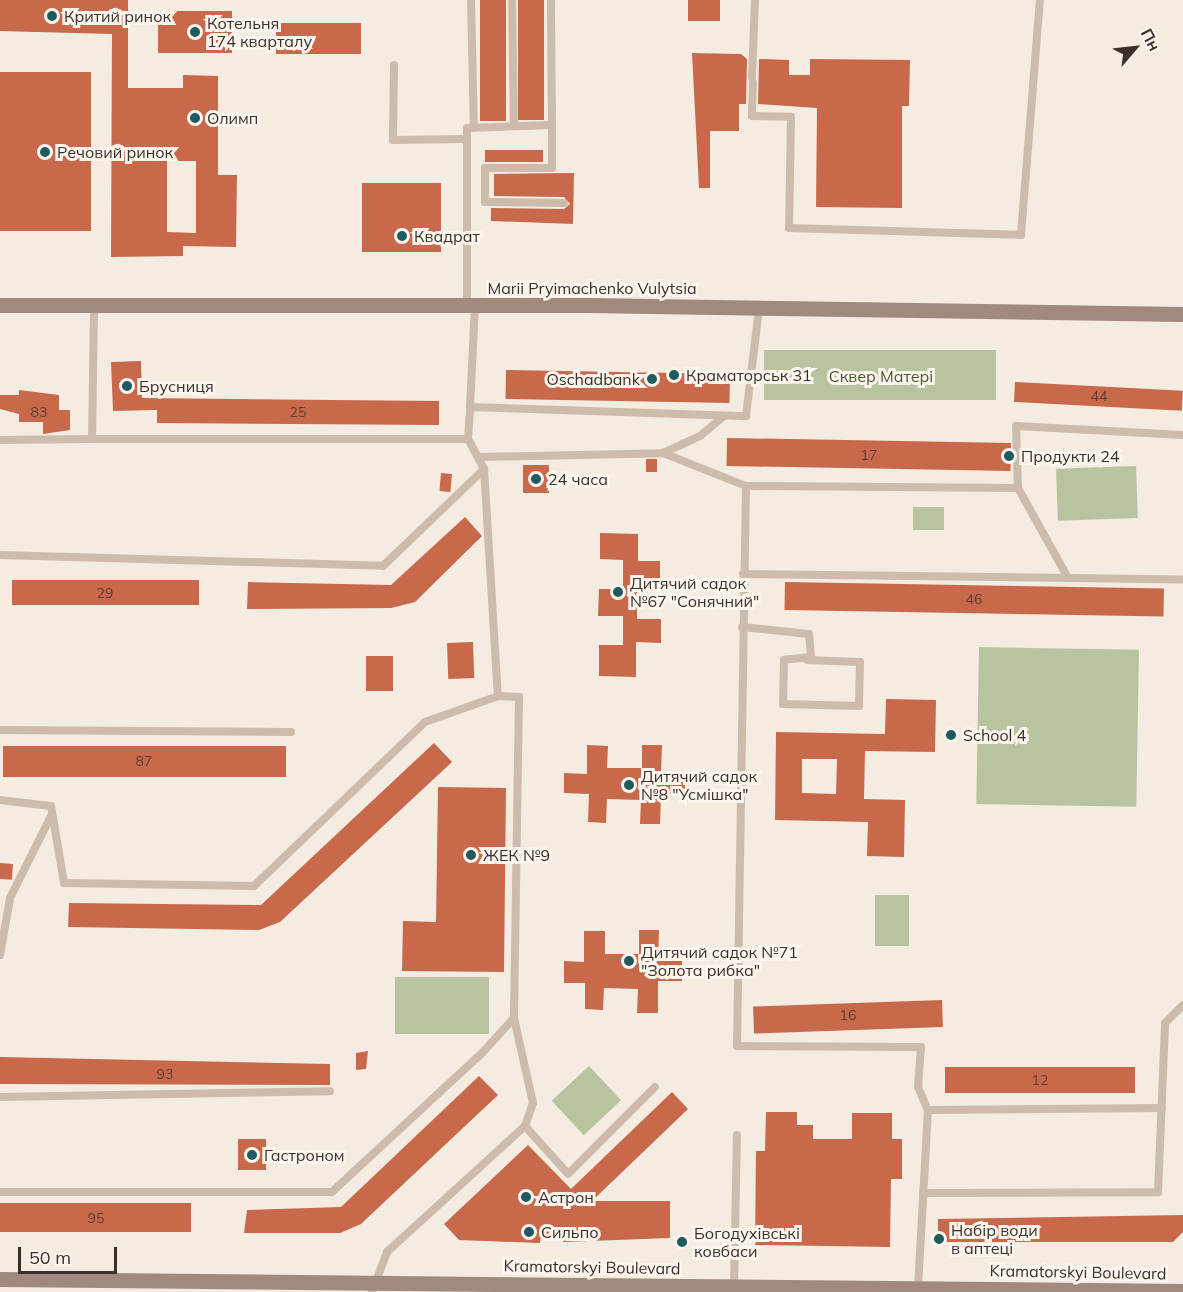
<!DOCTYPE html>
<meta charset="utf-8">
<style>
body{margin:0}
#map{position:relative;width:1183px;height:1292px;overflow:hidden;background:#f4ebe1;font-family:Mulish,sans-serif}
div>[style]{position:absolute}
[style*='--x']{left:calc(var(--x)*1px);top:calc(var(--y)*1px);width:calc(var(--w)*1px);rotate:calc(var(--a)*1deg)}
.green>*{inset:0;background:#b8c4a0;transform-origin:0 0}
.building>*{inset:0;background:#c8694b;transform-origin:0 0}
.lane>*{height:8px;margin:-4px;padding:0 4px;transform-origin:4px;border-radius:4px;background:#cdbbac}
.secondary>*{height:15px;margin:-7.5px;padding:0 7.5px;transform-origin:7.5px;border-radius:7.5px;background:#a18a7d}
.dots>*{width:16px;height:16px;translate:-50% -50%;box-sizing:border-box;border:3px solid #fbf5ee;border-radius:50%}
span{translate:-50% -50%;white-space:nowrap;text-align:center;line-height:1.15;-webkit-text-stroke:6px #fbf5ee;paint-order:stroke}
.number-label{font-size:14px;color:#5e3e33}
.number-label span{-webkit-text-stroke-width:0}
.poi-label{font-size:16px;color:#3b302b}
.left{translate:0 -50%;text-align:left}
.right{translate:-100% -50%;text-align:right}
.street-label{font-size:16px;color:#3b302b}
.park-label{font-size:16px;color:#4a5a2e}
.north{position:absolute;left:1105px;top:18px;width:60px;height:60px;-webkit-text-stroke:4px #fbf5ee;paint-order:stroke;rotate:62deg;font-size:16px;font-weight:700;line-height:24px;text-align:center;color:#3b302b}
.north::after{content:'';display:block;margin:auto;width:21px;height:27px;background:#3b302b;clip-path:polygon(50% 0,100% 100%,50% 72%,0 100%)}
.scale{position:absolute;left:18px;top:1247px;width:99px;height:27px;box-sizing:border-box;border:3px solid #3b302b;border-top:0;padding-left:8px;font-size:18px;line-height:21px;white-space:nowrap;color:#3b302b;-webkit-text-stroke:4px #fbf5ee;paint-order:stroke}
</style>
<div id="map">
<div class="green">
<div style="left:764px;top:350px;width:232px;height:50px"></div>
<div style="left:1136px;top:466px;width:52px;height:80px;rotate:88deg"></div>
<div style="left:913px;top:507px;width:31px;height:23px"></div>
<div style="left:979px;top:647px;width:160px;height:157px;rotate:1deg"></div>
<div style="left:875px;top:895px;width:34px;height:51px"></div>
<div style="left:489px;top:977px;width:57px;height:94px;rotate:90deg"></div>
<div style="left:589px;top:1066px;width:47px;height:51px;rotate:47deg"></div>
</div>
<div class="building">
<div style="clip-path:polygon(evenodd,0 0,128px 0,128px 88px,183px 88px,183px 75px,218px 76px,218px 175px,237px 175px,236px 247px,183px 246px,183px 256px,111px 257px,112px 34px,0 31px,0 0,167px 161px,196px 161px,196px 233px,167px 232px,167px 161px)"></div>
<div style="left:480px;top:0;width:26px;height:121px"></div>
<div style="left:518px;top:0;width:26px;height:120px"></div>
<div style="left:688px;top:0;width:32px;height:21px"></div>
<div style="left:158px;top:11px;width:74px;height:42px"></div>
<div style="left:361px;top:23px;width:31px;height:85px;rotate:90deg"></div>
<div style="clip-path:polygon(692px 53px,741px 54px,747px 59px,746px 104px,739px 104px,739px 131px,710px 131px,710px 188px,699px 188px)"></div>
<div style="clip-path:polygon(759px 59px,789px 60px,789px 75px,810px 75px,810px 59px,910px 60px,909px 106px,902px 106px,902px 208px,816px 207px,817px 108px,758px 104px)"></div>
<div style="left:91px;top:72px;width:159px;height:91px;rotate:90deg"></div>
<div style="left:485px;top:150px;width:58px;height:12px"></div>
<div style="clip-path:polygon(574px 173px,573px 224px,491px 221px,491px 208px,564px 209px,570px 204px,564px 197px,494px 196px,494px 174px)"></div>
<div style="left:362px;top:183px;width:79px;height:69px"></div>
<div style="clip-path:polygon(141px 361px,142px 398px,439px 401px,439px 425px,157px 423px,157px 410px,113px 411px,111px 362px)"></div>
<div style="left:506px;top:370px;width:224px;height:29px;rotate:1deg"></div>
<div style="left:1015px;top:382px;width:168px;height:20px;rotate:3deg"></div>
<div style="clip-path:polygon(19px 390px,59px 395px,59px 410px,70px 410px,70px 430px,43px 434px,43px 422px,19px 422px,19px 414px,0 409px,0 395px,19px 395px)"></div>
<div style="left:727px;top:438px;width:284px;height:28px;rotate:1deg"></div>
<div style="left:646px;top:459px;width:11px;height:13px"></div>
<div style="left:523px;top:465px;width:26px;height:28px"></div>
<div style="left:441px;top:473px;width:11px;height:18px;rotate:5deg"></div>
<div style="clip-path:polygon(465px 517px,482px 536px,415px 602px,391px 608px,247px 609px,248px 582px,391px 585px)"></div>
<div style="clip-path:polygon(600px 533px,638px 534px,638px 561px,660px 561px,660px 588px,637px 588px,637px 619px,661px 619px,661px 643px,636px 642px,636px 677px,599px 676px,599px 645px,623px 645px,623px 616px,598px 616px,599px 589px,623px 589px,623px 560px,600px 559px)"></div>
<div style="left:12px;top:580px;width:187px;height:25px"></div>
<div style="left:785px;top:582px;width:379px;height:28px;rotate:1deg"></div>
<div style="left:473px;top:642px;width:36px;height:26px;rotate:88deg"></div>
<div style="left:366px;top:656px;width:27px;height:35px"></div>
<div style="clip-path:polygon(evenodd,886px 699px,936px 700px,935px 752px,865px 751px,864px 799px,905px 800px,904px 857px,867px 856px,868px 822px,775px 820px,776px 732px,885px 734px,886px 699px,802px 759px,837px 759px,836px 794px,802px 793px,802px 759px)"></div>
<div style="clip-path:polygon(434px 743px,452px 762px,280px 922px,259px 930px,68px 927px,69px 903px,261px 905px)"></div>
<div style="clip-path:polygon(587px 745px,608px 746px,607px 768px,642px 768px,642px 745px,662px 745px,661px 775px,685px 776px,685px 794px,661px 794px,660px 824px,640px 824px,641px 800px,607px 799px,606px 823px,588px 822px,589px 794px,564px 793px,564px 773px,587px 774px)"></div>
<div style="left:3px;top:746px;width:283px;height:31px"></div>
<div style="clip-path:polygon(438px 787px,506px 788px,504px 972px,402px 971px,403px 921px,436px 922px)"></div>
<div style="left:0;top:863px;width:13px;height:16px;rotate:4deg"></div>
<div style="clip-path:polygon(639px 930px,659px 930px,658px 961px,682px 961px,682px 981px,658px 981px,658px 1013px,637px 1013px,638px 989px,604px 988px,603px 1010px,585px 1009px,585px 983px,564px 983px,564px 961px,584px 962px,584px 931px,605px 931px,605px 954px,639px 954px)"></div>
<div style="left:942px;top:1000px;width:27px;height:189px;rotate:88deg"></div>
<div style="clip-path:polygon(368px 1051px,366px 1069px,356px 1070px,356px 1053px)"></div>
<div style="clip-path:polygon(0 1057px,330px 1064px,330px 1085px,0 1084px)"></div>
<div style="left:945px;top:1067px;width:190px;height:26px"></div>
<div style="clip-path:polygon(479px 1076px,498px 1095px,361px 1224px,340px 1233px,244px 1233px,247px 1210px,341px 1207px)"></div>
<div style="clip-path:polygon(672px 1092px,688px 1109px,592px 1201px,670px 1201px,670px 1238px,563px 1242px,562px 1235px,541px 1236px,540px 1243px,459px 1240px,444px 1224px,528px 1145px,571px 1189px)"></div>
<div style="clip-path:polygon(766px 1112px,797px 1112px,797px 1125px,813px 1125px,813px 1139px,852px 1139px,852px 1113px,892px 1113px,892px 1139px,902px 1139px,902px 1179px,891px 1179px,890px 1247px,755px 1245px,756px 1151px,765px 1151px)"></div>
<div style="left:238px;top:1139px;width:28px;height:31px"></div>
<div style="left:0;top:1203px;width:191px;height:29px"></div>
<div style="clip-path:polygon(1183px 1215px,1183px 1232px,1173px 1242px,938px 1242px,938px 1219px)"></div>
</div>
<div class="lane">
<div style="--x:471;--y:0;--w:128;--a:88.7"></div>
<div style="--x:512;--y:0;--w:126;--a:89.1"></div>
<div style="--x:394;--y:65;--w:75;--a:90.8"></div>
<div style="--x:393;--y:140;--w:74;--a:-0.8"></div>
<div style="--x:752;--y:77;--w:77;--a:-87.8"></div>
<div style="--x:753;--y:83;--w:33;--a:92"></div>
<div style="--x:752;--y:116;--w:39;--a:1"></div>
<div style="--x:791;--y:117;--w:111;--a:91"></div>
<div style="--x:789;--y:228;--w:232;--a:1.7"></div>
<div style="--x:1021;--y:235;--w:236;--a:-85.4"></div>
<div style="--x:552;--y:125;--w:43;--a:90"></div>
<div style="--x:552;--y:168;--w:67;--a:180"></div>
<div style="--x:485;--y:168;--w:34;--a:90"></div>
<div style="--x:485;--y:202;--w:79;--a:0.7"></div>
<div style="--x:467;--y:305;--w:177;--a:-90"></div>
<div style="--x:467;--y:128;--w:85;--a:-2"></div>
<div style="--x:552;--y:125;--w:125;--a:-90.5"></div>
<div style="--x:475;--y:305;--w:102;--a:92.8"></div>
<div style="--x:470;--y:407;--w:276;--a:1.9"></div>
<div style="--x:746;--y:416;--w:109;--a:-83.1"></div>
<div style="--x:92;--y:439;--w:376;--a:0"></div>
<div style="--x:0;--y:440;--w:92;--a:-0.6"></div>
<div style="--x:92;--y:439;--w:134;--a:-89.1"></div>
<div style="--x:663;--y:453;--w:41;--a:-24.7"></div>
<div style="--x:700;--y:436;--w:31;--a:-40"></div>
<div style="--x:479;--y:457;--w:184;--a:-1.2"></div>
<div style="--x:663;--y:453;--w:89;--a:21.7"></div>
<div style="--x:746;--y:486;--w:560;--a:90.92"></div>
<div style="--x:737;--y:1046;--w:184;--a:0.3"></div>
<div style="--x:921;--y:1047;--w:40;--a:94.3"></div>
<div style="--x:918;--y:1087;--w:25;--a:67"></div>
<div style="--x:484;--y:469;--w:227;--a:86.5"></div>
<div style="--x:746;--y:486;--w:272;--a:0.4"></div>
<div style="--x:1018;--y:488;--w:103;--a:60.9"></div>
<div style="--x:1018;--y:488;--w:62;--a:-91.8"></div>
<div style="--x:1016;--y:426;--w:167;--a:3.1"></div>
<div style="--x:0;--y:555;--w:383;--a:1.6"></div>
<div style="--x:383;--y:566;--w:140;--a:-43.8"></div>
<div style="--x:484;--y:469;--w:34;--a:-118"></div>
<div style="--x:468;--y:439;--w:32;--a:-86"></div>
<div style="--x:743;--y:574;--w:440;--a:0.7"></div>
<div style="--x:742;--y:627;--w:67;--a:6"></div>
<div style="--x:809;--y:634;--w:23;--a:85"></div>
<div style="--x:811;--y:657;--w:27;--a:174"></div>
<div style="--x:784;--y:660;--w:44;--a:91.3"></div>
<div style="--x:783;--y:704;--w:76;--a:1.5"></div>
<div style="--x:859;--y:706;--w:44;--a:-88.7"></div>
<div style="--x:860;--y:662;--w:53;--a:-177.8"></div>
<div style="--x:0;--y:730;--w:291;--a:0.4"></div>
<div style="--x:0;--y:800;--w:51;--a:6.7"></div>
<div style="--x:51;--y:806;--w:78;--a:80.4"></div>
<div style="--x:64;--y:883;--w:190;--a:0.9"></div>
<div style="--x:254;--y:886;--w:237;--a:-43.8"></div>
<div style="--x:425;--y:722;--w:77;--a:-19.6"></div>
<div style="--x:498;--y:696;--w:21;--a:3"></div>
<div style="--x:519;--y:697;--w:321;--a:90.9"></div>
<div style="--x:514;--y:1018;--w:47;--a:132.4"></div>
<div style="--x:482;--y:1053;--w:205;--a:137.2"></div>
<div style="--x:332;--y:1192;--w:332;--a:180"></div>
<div style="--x:0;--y:955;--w:58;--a:-80"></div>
<div style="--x:10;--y:898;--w:92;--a:-63.4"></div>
<div style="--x:0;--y:1097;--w:330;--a:-1"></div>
<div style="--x:525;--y:1126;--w:64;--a:48.1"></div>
<div style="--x:568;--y:1174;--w:123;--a:-45"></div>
<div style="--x:923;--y:1193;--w:235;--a:-0.2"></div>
<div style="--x:1158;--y:1192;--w:169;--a:-87.6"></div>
<div style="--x:1165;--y:1023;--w:25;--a:-45"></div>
<div style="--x:734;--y:1287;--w:152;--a:-88.9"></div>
<div style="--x:918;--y:1288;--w:178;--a:-86.8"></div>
<div style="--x:928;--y:1110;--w:234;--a:-0.5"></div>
<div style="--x:372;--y:1292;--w:43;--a:-69.4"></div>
<div style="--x:387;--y:1252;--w:187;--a:-42.4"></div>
<div style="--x:525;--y:1126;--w:24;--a:-71"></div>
<div style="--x:533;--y:1103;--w:87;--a:-102.6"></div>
</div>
<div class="secondary">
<div style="--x:0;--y:305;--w:587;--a:0"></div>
<div style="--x:587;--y:305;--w:596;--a:0.87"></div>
<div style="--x:0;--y:1279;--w:1183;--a:0.58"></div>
</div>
<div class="dots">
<div style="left:52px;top:16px;background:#1f5a5e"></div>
<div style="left:195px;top:32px;background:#1f5a5e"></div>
<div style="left:195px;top:118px;background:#1f5a5e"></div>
<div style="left:45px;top:152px;background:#1f5a5e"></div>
<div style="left:402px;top:236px;background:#1f5a5e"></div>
<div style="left:674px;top:375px;background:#1f5a5e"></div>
<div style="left:652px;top:379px;background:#1f5a5e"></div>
<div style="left:127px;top:386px;background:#1f5a5e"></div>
<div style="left:1009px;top:456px;background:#1f5a5e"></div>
<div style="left:536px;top:479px;background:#1f5a5e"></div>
<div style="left:618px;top:592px;background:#1f5a5e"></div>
<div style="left:951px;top:735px;background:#1f5a5e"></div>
<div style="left:629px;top:785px;background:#1f5a5e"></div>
<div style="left:471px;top:855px;background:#1f5a5e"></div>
<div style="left:629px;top:961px;background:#1f5a5e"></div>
<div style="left:252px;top:1155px;background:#1f5a5e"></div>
<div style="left:526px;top:1197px;background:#1f5a5e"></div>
<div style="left:529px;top:1232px;background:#1f5a5e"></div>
<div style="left:939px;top:1239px;background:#1f5a5e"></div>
<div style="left:682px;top:1242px;background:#1f5a5e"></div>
</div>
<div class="number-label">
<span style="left:1099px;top:396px">44</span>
<span style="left:39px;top:412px">83</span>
<span style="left:298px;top:412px">25</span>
<span style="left:869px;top:455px">17</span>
<span style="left:105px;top:593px">29</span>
<span style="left:974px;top:599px">46</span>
<span style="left:144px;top:761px">87</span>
<span style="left:848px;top:1015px">16</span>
<span style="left:165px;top:1074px">93</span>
<span style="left:1040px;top:1080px">12</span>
<span style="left:96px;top:1218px">95</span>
</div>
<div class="poi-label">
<span class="left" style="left:64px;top:16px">Критий ринок</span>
<span class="left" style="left:207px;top:32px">Котельня<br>174 кварталу</span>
<span class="left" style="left:207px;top:118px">Олимп</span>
<span class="left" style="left:57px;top:152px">Речовий ринок</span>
<span class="left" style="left:414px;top:236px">Квадрат</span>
<span class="left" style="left:686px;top:375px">Краматорськ 31</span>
<span class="right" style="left:640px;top:379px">Oschadbank</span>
<span class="left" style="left:139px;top:386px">Брусниця</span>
<span class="left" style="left:1021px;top:456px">Продукти 24</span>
<span class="left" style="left:548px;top:479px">24 часа</span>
<span class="left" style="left:630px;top:592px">Дитячий садок<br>№67 "Сонячний"</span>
<span class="left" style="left:963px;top:735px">School 4</span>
<span class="left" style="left:641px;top:785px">Дитячий садок<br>№8 "Усмішка"</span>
<span class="left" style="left:483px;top:855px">ЖЕК №9</span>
<span class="left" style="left:641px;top:961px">Дитячий садок №71<br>"Золота рибка"</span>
<span class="left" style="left:264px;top:1155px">Гастроном</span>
<span class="left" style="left:538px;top:1197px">Астрон</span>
<span class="left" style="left:951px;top:1239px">Набір води<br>в аптеці</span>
<span class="left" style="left:541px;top:1232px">Сильпо</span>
<span class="left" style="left:694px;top:1242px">Богодухівські<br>ковбаси</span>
</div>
<div class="street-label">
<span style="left:592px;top:288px">Marii Pryimachenko Vulytsia</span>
<span style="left:592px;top:1267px;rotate:1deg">Kramatorskyi Boulevard</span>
<span style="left:1078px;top:1272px;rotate:1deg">Kramatorskyi Boulevard</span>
</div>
<div class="park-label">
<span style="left:881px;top:376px">Сквер Матері</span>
</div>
<div class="north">Пн</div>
<div class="scale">50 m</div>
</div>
